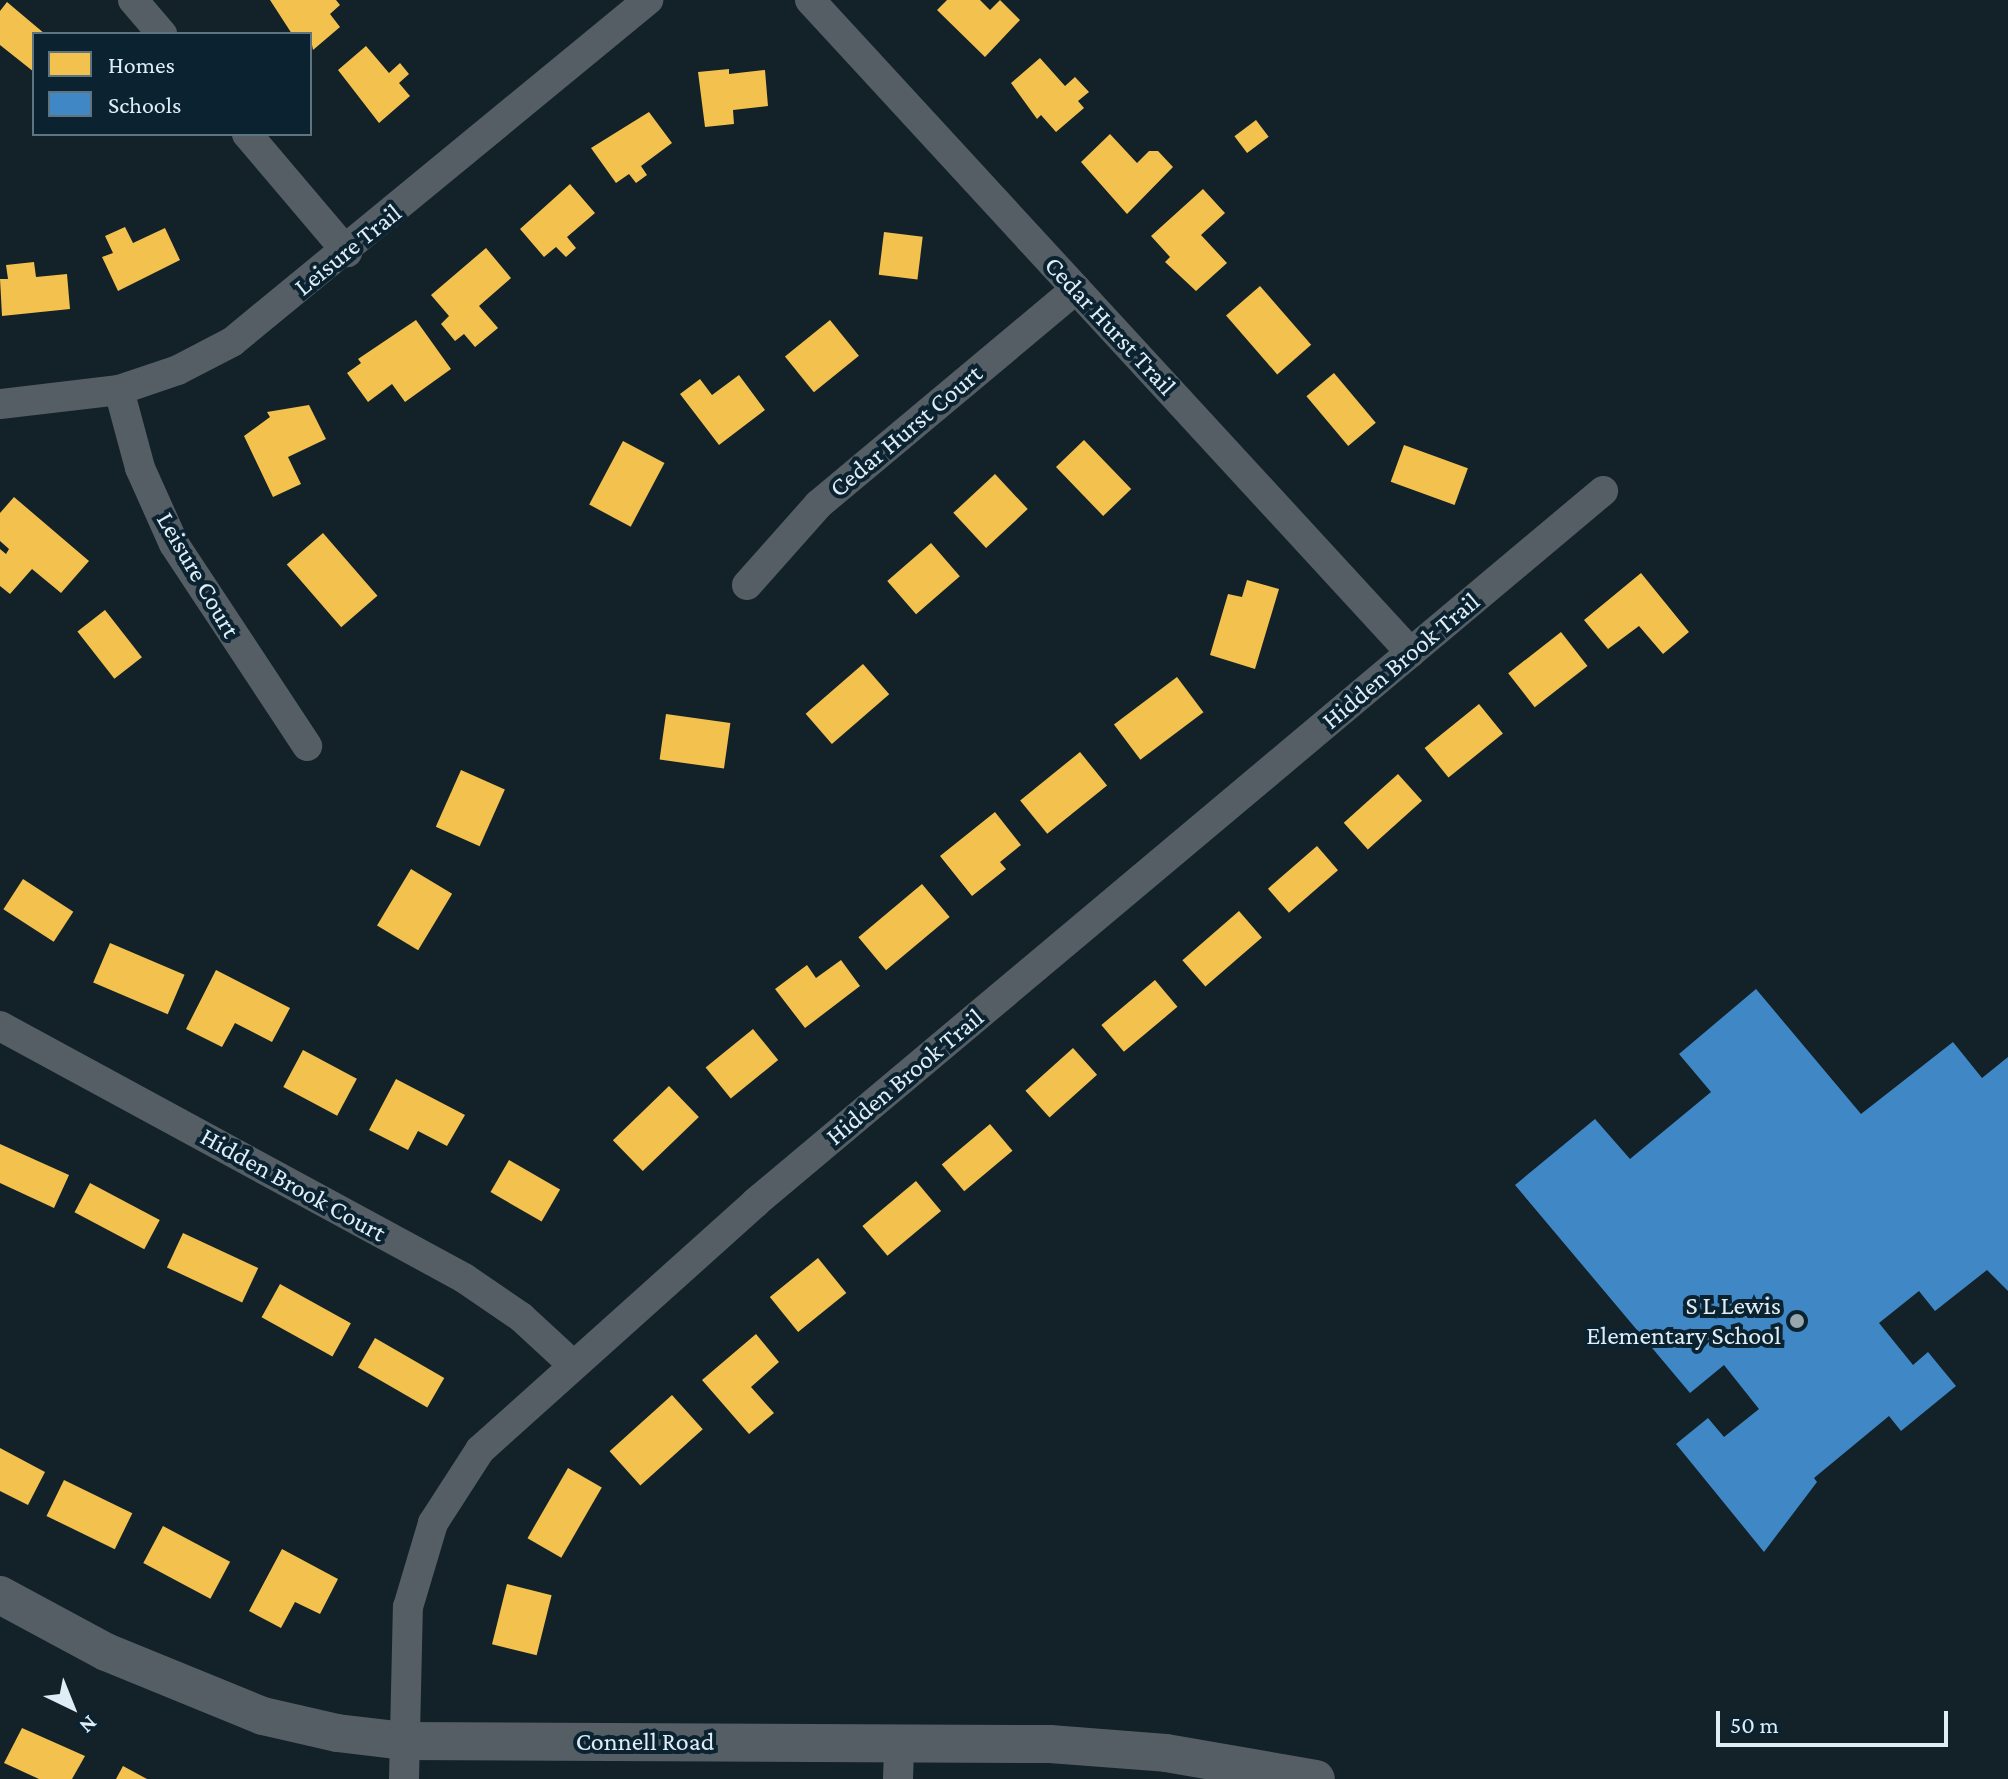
<!DOCTYPE html>
<style>
body{margin:0}
#map{position:relative;width:2008px;height:1779px;overflow:hidden;background:#132129;font-family:"Crimson Pro",serif}
div>[style]{position:absolute}
[style*='--x']{left:calc(var(--x)*1px);top:calc(var(--y)*1px);width:calc(var(--w)*1px);rotate:calc(var(--a)*1deg)}
.homes>*{inset:0;background:#f2c14e;transform-origin:0 0}
.schools>*{inset:0;background:#3f88c5}
.minor>*{height:30px;margin:-15px;padding:0 15px;transform-origin:15px;border-radius:15px;background:#545e64}
.tertiary>*{height:38px;margin:-19px;padding:0 19px;transform-origin:19px;border-radius:19px;background:#545e64}
.dots>*{width:22px;height:22px;translate:-50% -50%;box-sizing:border-box;border:4px solid #0b2331;border-radius:50%}
span{translate:-50% -50%;white-space:nowrap;text-align:center;line-height:1.15;-webkit-text-stroke:8px #0b2331;paint-order:stroke}
.street-label{font-size:26px;color:#dfedf6}
.poi-label{font-size:26px;color:#dfedf6}
.right{translate:-100% -50%;text-align:right}
.legend{position:absolute;left:32px;top:32px;width:280px;height:104px;box-sizing:border-box;background:#0b2331;border:2px solid #607480;margin:0;padding:10px 14px;list-style:none;font-size:24px;color:#dfedf6}
.legend li{display:flex;align-items:center;gap:16px;height:40px}
.legend b{width:40px;border:2px solid #607480}
.north{position:absolute;left:32px;top:1667px;width:80px;height:80px;-webkit-text-stroke:6px #0b2331;paint-order:stroke;rotate:137deg;font-size:22px;font-weight:700;line-height:32px;text-align:center;color:#dfedf6}
.north::after{content:'';display:block;margin:auto;width:28px;height:36px;background:#dfedf6;clip-path:polygon(50% 0,100% 100%,50% 72%,0 100%)}
.scale{position:absolute;left:1716px;top:1711px;width:232px;height:36px;box-sizing:border-box;border:4px solid #dfedf6;border-top:0;padding-left:10px;font-size:24px;line-height:28px;white-space:nowrap;color:#dfedf6;-webkit-text-stroke:6px #0b2331;paint-order:stroke}
</style>
<div id="map">
<div class="homes">
<div style="clip-path:polygon(270px 0,336px 0,340px 5px,330px 14px,340px 27px,313px 50px,310px 34px,292px 34px)"></div>
<div style="clip-path:polygon(947px 0,980px 0,990px 10px,1000px 0,1020px 20px,985px 57px,937px 10px)"></div>
<div style="clip-path:polygon(7px 2px,45px 34px,34px 34px,34px 72px,0 45px,0 11px)"></div>
<div style="clip-path:polygon(366px 46px,389px 73px,400px 63px,409px 74px,399px 83px,410px 96px,379px 123px,338px 70px)"></div>
<div style="clip-path:polygon(1040px 58px,1065px 86px,1075px 77px,1089px 92px,1078px 101px,1084px 108px,1056px 132px,1041px 115px,1037px 119px,1011px 83px)"></div>
<div style="clip-path:polygon(729px 69px,729px 74px,765px 70px,768px 106px,733px 110px,734px 124px,705px 127px,698px 72px)"></div>
<div style="clip-path:polygon(649px 112px,672px 143px,641px 166px,647px 175px,636px 183px,629px 174px,616px 183px,591px 148px)"></div>
<div style="left:1256px;top:120px;width:21px;height:27px;rotate:53deg"></div>
<div style="clip-path:polygon(1110px 134px,1137px 163px,1149px 151px,1158px 151px,1173px 167px,1127px 214px,1081px 162px)"></div>
<div style="clip-path:polygon(570px 184px,595px 213px,567px 237px,576px 248px,566px 257px,556px 247px,544px 257px,520px 229px)"></div>
<div style="clip-path:polygon(1203px 189px,1225px 213px,1201px 235px,1227px 263px,1196px 291px,1165px 262px,1170px 257px,1151px 236px)"></div>
<div style="clip-path:polygon(125px 227px,133px 243px,165px 228px,180px 260px,118px 291px,102px 257px,113px 253px,105px 236px)"></div>
<div style="left:884px;top:232px;width:39px;height:43px;rotate:7deg"></div>
<div style="clip-path:polygon(486px 248px,511px 278px,479px 306px,498px 328px,475px 347px,464px 334px,455px 341px,441px 324px,449px 316px,431px 295px)"></div>
<div style="clip-path:polygon(34px 262px,36px 277px,67px 274px,70px 309px,2px 316px,0 279px,8px 279px,6px 265px)"></div>
<div style="left:1260px;top:286px;width:78px;height:45px;rotate:49deg"></div>
<div style="clip-path:polygon(416px 320px,451px 369px,405px 402px,392px 384px,368px 402px,347px 373px,361px 363px,358px 359px)"></div>
<div style="left:830px;top:320px;width:46px;height:58px;rotate:51deg"></div>
<div style="left:1334px;top:373px;width:65px;height:36px;rotate:50deg"></div>
<div style="clip-path:polygon(739px 375px,765px 410px,719px 445px,680px 394px,700px 379px,712px 395px)"></div>
<div style="clip-path:polygon(309px 405px,326px 439px,288px 457px,301px 484px,273px 497px,244px 436px,270px 417px,267px 412px)"></div>
<div style="left:1084px;top:440px;width:68px;height:39px;rotate:46deg"></div>
<div style="left:623px;top:441px;width:47px;height:72px;rotate:28deg"></div>
<div style="left:1404px;top:445px;width:68px;height:39px;rotate:20deg"></div>
<div style="left:995px;top:474px;width:48px;height:57px;rotate:47deg"></div>
<div style="clip-path:polygon(14px 497px,89px 561px,61px 593px,32px 569px,10px 594px,0 586px,0 549px,6px 554px,9px 549px,0 541px,0 513px)"></div>
<div style="left:323px;top:533px;width:83px;height:48px;rotate:49deg"></div>
<div style="left:931px;top:543px;width:44px;height:58px;rotate:49deg"></div>
<div style="clip-path:polygon(1641px 573px,1689px 632px,1663px 654px,1639px 626px,1608px 649px,1584px 620px)"></div>
<div style="clip-path:polygon(1247px 580px,1279px 589px,1255px 669px,1210px 655px,1228px 594px,1242px 597px)"></div>
<div style="left:105px;top:610px;width:60px;height:35px;rotate:52deg"></div>
<div style="left:1561px;top:632px;width:43px;height:67px;rotate:52deg"></div>
<div style="left:863px;top:664px;width:40px;height:76px;rotate:49deg"></div>
<div style="left:1177px;top:677px;width:44px;height:79px;rotate:53deg"></div>
<div style="left:1479px;top:704px;width:38px;height:70px;rotate:51deg"></div>
<div style="left:666px;top:714px;width:65px;height:46px;rotate:8deg"></div>
<div style="left:1080px;top:752px;width:43px;height:77px;rotate:51deg"></div>
<div style="left:461px;top:770px;width:48px;height:62px;rotate:24deg"></div>
<div style="left:1398px;top:774px;width:36px;height:73px;rotate:48deg"></div>
<div style="clip-path:polygon(995px 812px,1021px 845px,1000px 862px,1006px 869px,972px 896px,940px 856px)"></div>
<div style="left:1317px;top:846px;width:32px;height:65px;rotate:49deg"></div>
<div style="left:411px;top:869px;width:48px;height:66px;rotate:31deg"></div>
<div style="left:23px;top:879px;width:60px;height:36px;rotate:33deg"></div>
<div style="left:922px;top:884px;width:43px;height:83px;rotate:50deg"></div>
<div style="left:1239px;top:911px;width:35px;height:75px;rotate:49deg"></div>
<div style="left:110px;top:943px;width:81px;height:43px;rotate:23deg"></div>
<div style="clip-path:polygon(841px 960px,860px 986px,805px 1028px,775px 989px,807px 965px,816px 978px)"></div>
<div style="clip-path:polygon(216px 970px,290px 1008px,272px 1042px,235px 1023px,222px 1047px,186px 1029px)"></div>
<div style="left:1155px;top:980px;width:35px;height:70px;rotate:50deg"></div>
<div style="left:753px;top:1029px;width:40px;height:61px;rotate:51deg"></div>
<div style="left:1073px;top:1048px;width:36px;height:64px;rotate:48deg"></div>
<div style="left:303px;top:1050px;width:61px;height:42px;rotate:28deg"></div>
<div style="clip-path:polygon(396px 1079px,465px 1115px,447px 1146px,418px 1131px,408px 1150px,369px 1130px)"></div>
<div style="left:669px;top:1086px;width:43px;height:78px;rotate:46deg"></div>
<div style="left:990px;top:1124px;width:35px;height:63px;rotate:50deg"></div>
<div style="clip-path:polygon(0 1144px,69px 1175px,54px 1208px,0 1183px)"></div>
<div style="left:509px;top:1160px;width:59px;height:37px;rotate:30deg"></div>
<div style="left:916px;top:1181px;width:39px;height:70px;rotate:50deg"></div>
<div style="left:90px;top:1183px;width:79px;height:33px;rotate:28deg"></div>
<div style="left:183px;top:1233px;width:83px;height:38px;rotate:25deg"></div>
<div style="left:818px;top:1258px;width:45px;height:62px;rotate:51deg"></div>
<div style="left:280px;top:1284px;width:81px;height:38px;rotate:29deg"></div>
<div style="clip-path:polygon(756px 1334px,779px 1362px,751px 1387px,774px 1413px,749px 1434px,702px 1380px)"></div>
<div style="left:375px;top:1338px;width:80px;height:34px;rotate:30deg"></div>
<div style="left:672px;top:1395px;width:46px;height:84px;rotate:48deg"></div>
<div style="clip-path:polygon(0 1448px,45px 1472px,28px 1505px,0 1491px)"></div>
<div style="left:568px;top:1468px;width:39px;height:81px;rotate:30deg"></div>
<div style="left:64px;top:1480px;width:76px;height:40px;rotate:26deg"></div>
<div style="left:163px;top:1526px;width:76px;height:42px;rotate:28deg"></div>
<div style="clip-path:polygon(282px 1549px,338px 1579px,320px 1614px,295px 1602px,281px 1628px,249px 1611px)"></div>
<div style="left:507px;top:1584px;width:46px;height:62px;rotate:14deg"></div>
<div style="clip-path:polygon(22px 1728px,85px 1756px,72px 1779px,39px 1779px,4px 1763px)"></div>
<div style="clip-path:polygon(123px 1766px,147px 1779px,116px 1779px)"></div>
</div>
<div class="schools">
<div style="clip-path:polygon(1756px 989px,1861px 1114px,1953px 1042px,1982px 1078px,2008px 1057px,2008px 1291px,1987px 1270px,1935px 1311px,1919px 1291px,1879px 1323px,1913px 1365px,1928px 1352px,1956px 1386px,1901px 1431px,1889px 1416px,1814px 1478px,1817px 1482px,1764px 1552px,1676px 1444px,1708px 1418px,1724px 1437px,1759px 1409px,1724px 1365px,1690px 1393px,1515px 1185px,1595px 1119px,1630px 1159px,1711px 1092px,1679px 1054px)"></div>
</div>
<div class="minor">
<div style="--x:133;--y:0;--w:45;--a:49.5"></div>
<div style="--x:810;--y:0;--w:887;--a:47.37"></div>
<div style="--x:247;--y:134;--w:155;--a:49.7"></div>
<div style="--x:119;--y:390;--w:81;--a:74.9"></div>
<div style="--x:140;--y:468;--w:83;--a:65.9"></div>
<div style="--x:174;--y:544;--w:242;--a:56.6"></div>
<div style="--x:0;--y:404;--w:120;--a:-6.7"></div>
<div style="--x:119;--y:390;--w:62;--a:-18.7"></div>
<div style="--x:178;--y:370;--w:61;--a:-27.4"></div>
<div style="--x:232;--y:342;--w:539;--a:-39.42"></div>
<div style="--x:747;--y:585;--w:108;--a:-48.4"></div>
<div style="--x:819;--y:504;--w:335;--a:-39.9"></div>
<div style="--x:0;--y:1026;--w:528;--a:28.51"></div>
<div style="--x:464;--y:1278;--w:69;--a:34.4"></div>
<div style="--x:521;--y:1317;--w:69;--a:42.7"></div>
<div style="--x:404;--y:1779;--w:172;--a:-88.7"></div>
<div style="--x:408;--y:1607;--w:88;--a:-73.4"></div>
<div style="--x:433;--y:1523;--w:87;--a:-57.2"></div>
<div style="--x:480;--y:1450;--w:371;--a:-41.9"></div>
<div style="--x:756;--y:1202;--w:1106;--a:-40.01"></div>
<div style="--x:898;--y:1779;--w:36;--a:-88"></div>
</div>
<div class="tertiary">
<div style="--x:0;--y:1595;--w:120;--a:28.3"></div>
<div style="--x:106;--y:1652;--w:170;--a:22.2"></div>
<div style="--x:263;--y:1716;--w:76;--a:12.9"></div>
<div style="--x:337;--y:1733;--w:67;--a:6.8"></div>
<div style="--x:404;--y:1741;--w:646;--a:0.27"></div>
<div style="--x:1050;--y:1744;--w:116;--a:4.4"></div>
<div style="--x:1166;--y:1753;--w:152;--a:9.8"></div>
</div>
<div class="dots">
<div style="left:1797px;top:1321px;background:#98a6ae"></div>
</div>
<div class="street-label">
<span style="left:348px;top:250px;rotate:-39deg">Leisure Trail</span>
<span style="left:1110px;top:326px;rotate:47deg">Cedar Hurst Trail</span>
<span style="left:906px;top:431px;rotate:-40deg">Cedar Hurst Court</span>
<span style="left:198px;top:575px;rotate:60deg">Leisure Court</span>
<span style="left:1401px;top:661px;rotate:-40deg">Hidden Brook Trail</span>
<span style="left:905px;top:1077px;rotate:-40deg">Hidden Brook Trail</span>
<span style="left:293px;top:1185px;rotate:29deg">Hidden Brook Court</span>
<span style="left:645px;top:1742px">Connell Road</span>
</div>
<div class="poi-label">
<span class="right" style="left:1781px;top:1321px">S L Lewis<br>Elementary School</span>
</div>
<ul class="legend">
<li><b style="height:22px;background:#f2c14e"></b>Homes</li>
<li><b style="height:22px;background:#3f88c5"></b>Schools</li>
</ul>
<div class="north">N</div>
<div class="scale">50 m</div>
</div>
